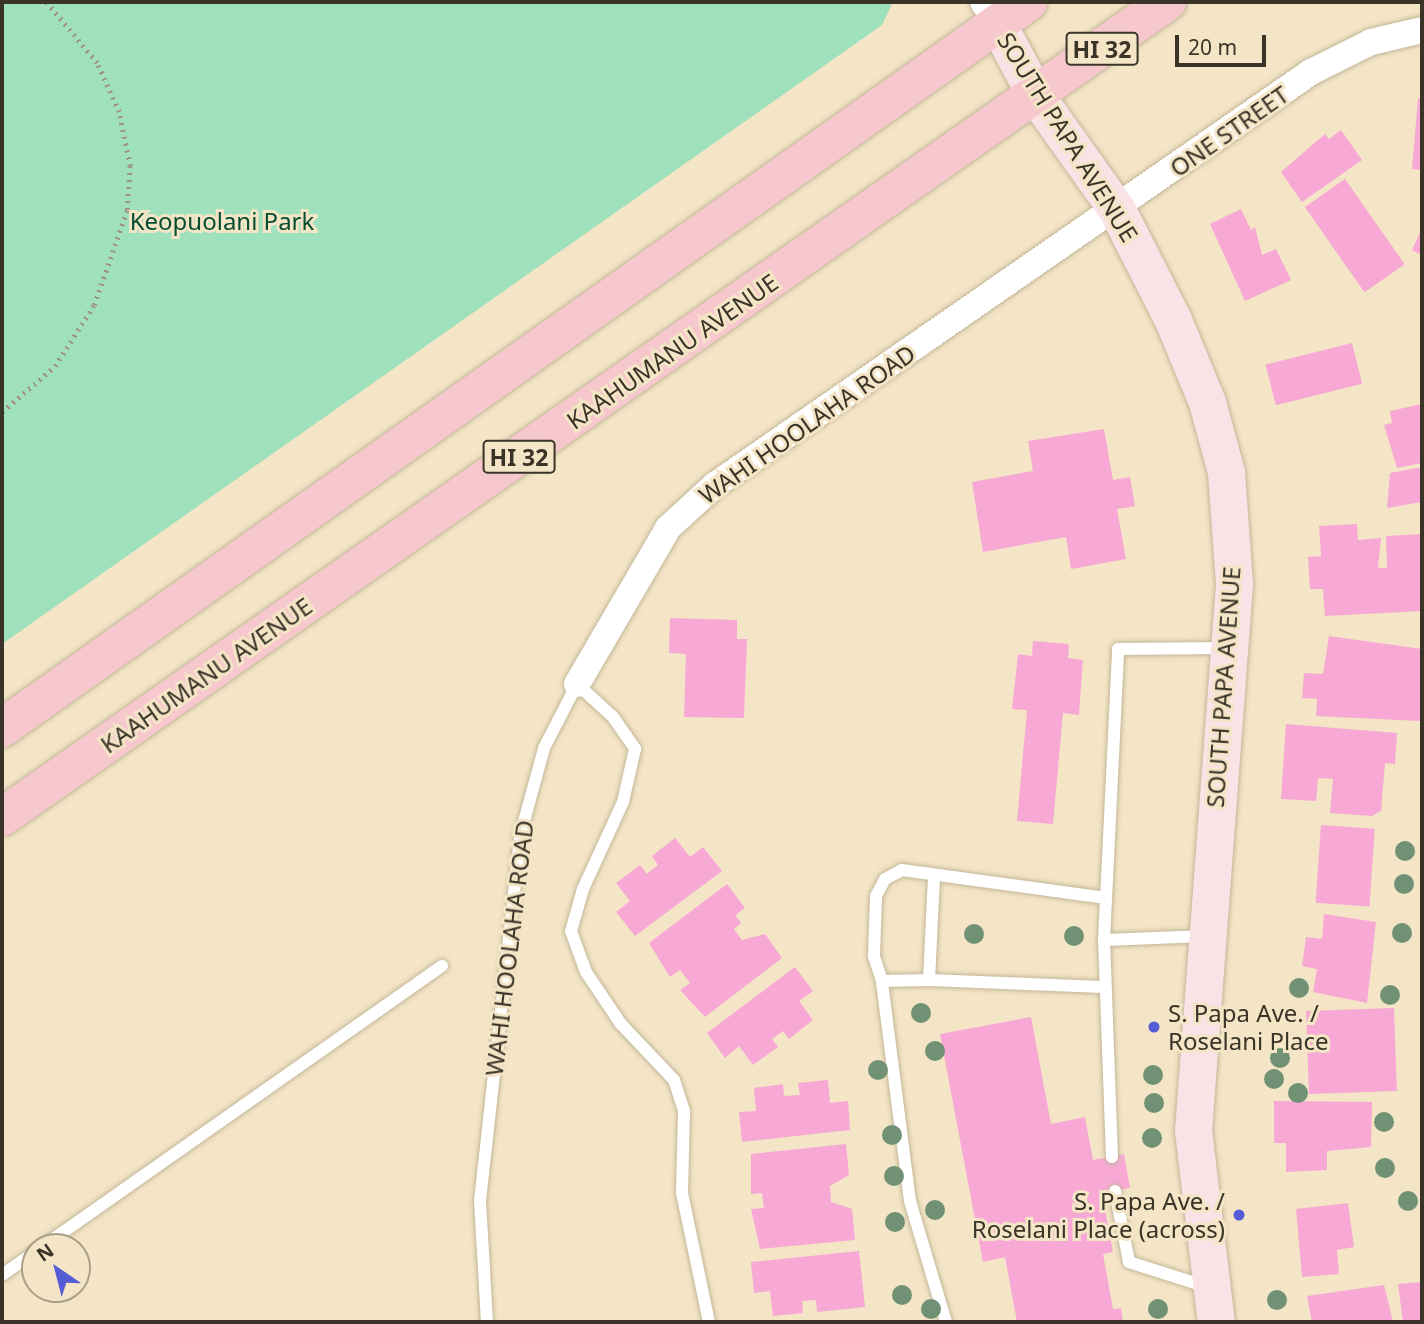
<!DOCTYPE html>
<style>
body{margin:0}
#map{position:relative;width:1424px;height:1324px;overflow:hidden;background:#f3e5c6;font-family:"Noto Sans",sans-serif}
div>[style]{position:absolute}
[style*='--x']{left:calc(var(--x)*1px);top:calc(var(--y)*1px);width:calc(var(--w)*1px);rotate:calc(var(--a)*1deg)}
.green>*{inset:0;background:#9fe1bc}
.building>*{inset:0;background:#f7a8d5;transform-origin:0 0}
.path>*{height:4.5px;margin-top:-2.25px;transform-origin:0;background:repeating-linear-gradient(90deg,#9f947e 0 2px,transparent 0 7px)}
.roads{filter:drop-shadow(0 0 2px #c4b799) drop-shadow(0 0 2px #c4b799)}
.lane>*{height:12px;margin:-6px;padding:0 6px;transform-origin:6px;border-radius:6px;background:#fff}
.street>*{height:26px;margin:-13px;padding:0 13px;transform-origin:13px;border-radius:13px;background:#fff}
.secondary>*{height:37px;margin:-18.5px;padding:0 18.5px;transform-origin:18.5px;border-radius:18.5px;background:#fae3e6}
.primary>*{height:38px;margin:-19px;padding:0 19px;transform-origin:19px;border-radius:19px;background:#f6c8cd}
.trees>*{width:20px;height:20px;margin:-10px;border-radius:50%;background:#709174}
.dots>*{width:19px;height:19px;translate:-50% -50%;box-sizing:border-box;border:4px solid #f3e5c6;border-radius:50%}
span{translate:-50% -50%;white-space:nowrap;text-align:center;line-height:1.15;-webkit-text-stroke:6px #f3e5c6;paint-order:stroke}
.shield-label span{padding:2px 5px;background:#f3e5c6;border:2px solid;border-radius:5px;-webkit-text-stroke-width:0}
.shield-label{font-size:23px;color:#3a3428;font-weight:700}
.street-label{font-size:24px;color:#3a3428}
.park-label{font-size:24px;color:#044d31}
.poi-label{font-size:24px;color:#3a3428}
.left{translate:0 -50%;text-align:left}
.right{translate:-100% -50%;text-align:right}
.frame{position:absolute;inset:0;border:4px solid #3a3428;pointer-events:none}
.north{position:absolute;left:21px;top:1233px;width:70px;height:70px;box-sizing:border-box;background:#f3e5c6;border:2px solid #a99e87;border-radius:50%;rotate:325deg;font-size:19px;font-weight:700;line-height:28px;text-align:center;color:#3a3428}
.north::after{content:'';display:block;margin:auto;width:24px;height:32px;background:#565cd3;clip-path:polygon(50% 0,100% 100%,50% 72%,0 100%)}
.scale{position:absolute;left:1175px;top:35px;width:91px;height:32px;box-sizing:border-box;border:4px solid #3a3428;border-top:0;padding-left:9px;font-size:21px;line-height:24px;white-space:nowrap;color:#3a3428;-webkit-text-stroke:5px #f3e5c6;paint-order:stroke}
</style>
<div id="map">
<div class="green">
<div style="clip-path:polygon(2px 2px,893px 2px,882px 25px,2px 644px)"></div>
</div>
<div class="building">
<div style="clip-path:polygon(1418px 98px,1422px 99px,1422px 170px,1412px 169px)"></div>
<div style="clip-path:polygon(1341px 130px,1362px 160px,1302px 202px,1281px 172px,1325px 134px,1329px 139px)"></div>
<div style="left:1345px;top:179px;width:104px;height:49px;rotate:55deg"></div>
<div style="clip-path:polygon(1241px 209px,1251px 230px,1255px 227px,1262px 255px,1276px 249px,1291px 280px,1245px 301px,1210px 224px)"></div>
<div style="clip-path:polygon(1422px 228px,1422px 255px,1412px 250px)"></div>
<div style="left:1352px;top:343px;width:42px;height:89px;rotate:76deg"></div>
<div style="clip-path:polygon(1422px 404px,1422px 463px,1397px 468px,1384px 425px,1392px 423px,1390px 411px)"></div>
<div style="clip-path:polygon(1104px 429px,1113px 480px,1130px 477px,1135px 506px,1117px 509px,1126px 559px,1071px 569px,1066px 537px,983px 552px,972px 482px,1033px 471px,1028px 441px)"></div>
<div style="clip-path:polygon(1422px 467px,1422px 502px,1387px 508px,1390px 473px)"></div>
<div style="clip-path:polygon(1357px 524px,1358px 540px,1381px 538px,1378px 568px,1387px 568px,1386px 536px,1422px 534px,1422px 611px,1325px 616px,1323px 589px,1310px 589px,1308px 557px,1321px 556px,1319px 526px)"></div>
<div style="clip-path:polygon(670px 618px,737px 620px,737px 639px,747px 639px,744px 718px,684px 717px,686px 654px,669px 653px)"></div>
<div style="clip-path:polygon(1329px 636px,1422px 649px,1420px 721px,1316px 716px,1317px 699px,1302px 698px,1304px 673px,1323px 674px)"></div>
<div style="clip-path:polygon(1033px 641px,1069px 644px,1068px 658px,1083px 660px,1079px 715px,1063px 713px,1053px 824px,1017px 821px,1027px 710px,1012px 709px,1018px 654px,1032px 656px)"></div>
<div style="clip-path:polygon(1286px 724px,1397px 733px,1395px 764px,1385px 763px,1381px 811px,1372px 816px,1330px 813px,1333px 779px,1318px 778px,1316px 801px,1281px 799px)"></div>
<div style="left:1321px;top:825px;width:54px;height:78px;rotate:4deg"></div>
<div style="clip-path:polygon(675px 838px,690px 857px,703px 847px,722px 871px,635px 936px,616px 912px,630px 901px,616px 883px,640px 865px,647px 874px,658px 865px,652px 856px)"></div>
<div style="clip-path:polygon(727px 884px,745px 908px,735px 915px,741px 923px,734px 929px,742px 940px,765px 934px,782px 958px,705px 1017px,680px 990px,690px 983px,680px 970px,670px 977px,649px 943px)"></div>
<div style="clip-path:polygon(1324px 914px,1376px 922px,1367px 1003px,1313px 992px,1317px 969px,1302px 966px,1306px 937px,1322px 939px)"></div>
<div style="clip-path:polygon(795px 967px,813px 991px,799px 1001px,813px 1020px,789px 1039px,783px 1031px,772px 1039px,778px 1047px,753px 1065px,739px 1046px,725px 1058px,707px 1033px)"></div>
<div style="left:1394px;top:1008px;width:83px;height:88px;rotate:88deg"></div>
<div style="clip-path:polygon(1031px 1017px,1051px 1124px,1085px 1117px,1093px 1160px,1124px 1154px,1130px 1188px,1102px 1193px,1113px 1252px,1103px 1254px,1113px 1309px,1121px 1308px,1123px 1322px,1017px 1322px,1005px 1257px,983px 1262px,940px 1034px)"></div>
<div style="clip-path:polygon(828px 1080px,830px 1103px,848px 1101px,850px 1130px,742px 1142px,739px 1112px,756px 1111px,754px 1088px,783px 1084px,784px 1096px,800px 1095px,798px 1083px)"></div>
<div style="clip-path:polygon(1274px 1101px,1372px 1102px,1371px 1147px,1327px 1151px,1327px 1170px,1286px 1172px,1286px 1143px,1274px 1143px)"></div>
<div style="clip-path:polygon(846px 1144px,849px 1175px,830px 1186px,831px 1202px,852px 1209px,855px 1240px,760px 1249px,751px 1209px,764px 1208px,762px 1193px,751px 1194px,751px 1154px)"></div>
<div style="clip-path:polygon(1348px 1203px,1354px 1247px,1337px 1250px,1339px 1274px,1302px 1277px,1296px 1209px)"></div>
<div style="clip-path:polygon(859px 1251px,865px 1307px,817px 1312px,816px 1300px,802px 1301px,803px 1313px,773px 1316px,770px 1291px,754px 1293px,751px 1262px)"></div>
<div style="clip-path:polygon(1422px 1282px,1422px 1322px,1403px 1322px,1398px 1284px)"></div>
<div style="clip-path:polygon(1384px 1285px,1393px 1322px,1312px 1322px,1307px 1296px)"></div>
</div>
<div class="path">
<div style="--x:2;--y:412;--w:70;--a:-41"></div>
<div style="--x:55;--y:366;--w:72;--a:-57.4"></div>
<div style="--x:94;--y:305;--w:101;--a:-70.8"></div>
<div style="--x:127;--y:210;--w:44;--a:-86.1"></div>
<div style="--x:130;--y:166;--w:55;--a:-101.5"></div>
<div style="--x:119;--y:112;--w:54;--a:-114.2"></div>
<div style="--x:97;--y:63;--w:80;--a:-129.9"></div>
</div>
<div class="roads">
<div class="lane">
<div style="--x:1104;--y:940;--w:291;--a:-87.2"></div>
<div style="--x:1118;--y:649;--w:107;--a:-0.5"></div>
<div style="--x:929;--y:980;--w:174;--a:2.3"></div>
<div style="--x:882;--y:981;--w:47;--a:-1.2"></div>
<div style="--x:929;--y:980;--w:103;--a:-87.2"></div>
<div style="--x:1112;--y:1157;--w:217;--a:-92.1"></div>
<div style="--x:1104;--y:940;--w:101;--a:-2.3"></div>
<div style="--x:1115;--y:1191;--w:72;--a:78.8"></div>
<div style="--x:1129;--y:1262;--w:83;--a:17.6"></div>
<div style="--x:42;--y:1247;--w:489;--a:-35.1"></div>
<div style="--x:2;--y:1275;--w:40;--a:-34.9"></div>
<div style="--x:487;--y:1322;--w:121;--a:-93.3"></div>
<div style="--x:480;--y:1201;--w:367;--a:-83.7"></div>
<div style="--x:520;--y:836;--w:91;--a:-74.7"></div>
<div style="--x:544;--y:748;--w:72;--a:-62.7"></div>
<div style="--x:577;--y:684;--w:49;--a:42.5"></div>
<div style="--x:613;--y:717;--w:39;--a:55"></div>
<div style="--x:635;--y:749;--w:54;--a:102.8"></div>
<div style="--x:623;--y:802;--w:96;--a:114.7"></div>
<div style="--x:583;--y:889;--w:44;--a:105.9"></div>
<div style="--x:571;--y:931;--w:44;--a:69.9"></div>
<div style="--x:586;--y:972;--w:63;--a:56.1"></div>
<div style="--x:621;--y:1024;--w:77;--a:46.6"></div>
<div style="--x:674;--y:1080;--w:33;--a:72"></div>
<div style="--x:684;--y:1111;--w:82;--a:91.4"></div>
<div style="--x:682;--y:1193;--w:132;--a:78.2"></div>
<div style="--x:946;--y:1322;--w:126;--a:-106.6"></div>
<div style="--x:910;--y:1201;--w:222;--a:-97.3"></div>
<div style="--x:882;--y:981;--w:26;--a:-108"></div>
<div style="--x:874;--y:956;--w:60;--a:-88.1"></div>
<div style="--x:876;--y:896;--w:19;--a:-62"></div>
<div style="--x:885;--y:879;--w:19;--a:-28"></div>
<div style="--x:902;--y:870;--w:206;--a:7.8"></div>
</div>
<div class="street">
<div style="--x:983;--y:2;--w:25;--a:56"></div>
<div style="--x:577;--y:684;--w:181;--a:-59.7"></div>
<div style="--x:668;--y:528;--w:64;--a:-42.5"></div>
<div style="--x:715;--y:485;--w:725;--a:-34.72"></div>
<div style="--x:1311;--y:72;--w:67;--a:-26.6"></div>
<div style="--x:1371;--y:42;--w:52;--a:-13.2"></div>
</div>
<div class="secondary">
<div style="--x:997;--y:23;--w:83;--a:61.9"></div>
<div style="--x:1036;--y:96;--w:140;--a:54.6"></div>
<div style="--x:1117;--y:210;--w:123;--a:63"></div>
<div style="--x:1173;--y:320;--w:89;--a:67.5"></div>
<div style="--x:1207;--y:402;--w:73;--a:74.8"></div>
<div style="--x:1226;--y:472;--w:112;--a:85.9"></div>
<div style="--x:1234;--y:584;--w:548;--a:94.29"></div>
<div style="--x:1193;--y:1130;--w:193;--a:83.2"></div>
</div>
<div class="primary">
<div style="--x:2;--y:728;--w:1257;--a:-35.28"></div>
<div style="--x:2;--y:817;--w:1422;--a:-34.98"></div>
</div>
</div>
<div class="trees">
<div style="left:1405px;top:851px"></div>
<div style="left:1404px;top:884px"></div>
<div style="left:1402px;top:933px"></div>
<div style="left:974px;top:934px"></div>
<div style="left:1074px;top:936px"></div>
<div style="left:1299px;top:988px"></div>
<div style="left:1390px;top:995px"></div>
<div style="left:921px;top:1013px"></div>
<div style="left:935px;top:1051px"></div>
<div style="left:1280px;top:1058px"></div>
<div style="left:878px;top:1070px"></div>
<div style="left:1153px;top:1075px"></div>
<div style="left:1274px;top:1079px"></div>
<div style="left:1298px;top:1093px"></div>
<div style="left:1154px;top:1103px"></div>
<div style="left:1384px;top:1122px"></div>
<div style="left:892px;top:1135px"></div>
<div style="left:1152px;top:1138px"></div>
<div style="left:1385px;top:1168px"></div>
<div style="left:894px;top:1176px"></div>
<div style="left:1408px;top:1201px"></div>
<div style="left:935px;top:1210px"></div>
<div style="left:895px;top:1222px"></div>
<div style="left:902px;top:1295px"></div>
<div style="left:1277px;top:1300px"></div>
<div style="left:931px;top:1309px"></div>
<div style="left:1158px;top:1309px"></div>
</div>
<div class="dots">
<div style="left:1154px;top:1027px;background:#565cd3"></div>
<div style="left:1239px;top:1215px;background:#565cd3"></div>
</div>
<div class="shield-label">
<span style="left:1102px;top:49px">HI 32</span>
<span style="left:519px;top:457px">HI 32</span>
</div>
<div class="street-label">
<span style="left:1229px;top:131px;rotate:-35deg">ONE STREET</span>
<span style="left:1068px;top:137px;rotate:58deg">SOUTH PAPA AVENUE</span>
<span style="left:672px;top:351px;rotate:-35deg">KAAHUMANU AVENUE</span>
<span style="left:807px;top:424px;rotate:-35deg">WAHI HOOLAHA ROAD</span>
<span style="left:206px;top:675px;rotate:-35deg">KAAHUMANU AVENUE</span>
<span style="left:1223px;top:687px;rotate:-86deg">SOUTH PAPA AVENUE</span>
<span style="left:509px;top:948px;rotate:-83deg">WAHI HOOLAHA ROAD</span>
</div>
<div class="park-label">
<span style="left:222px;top:221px">Keopuolani Park</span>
</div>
<div class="poi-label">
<span class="left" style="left:1168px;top:1027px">S. Papa Ave. /<br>Roselani Place</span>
<span class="right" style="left:1225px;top:1215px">S. Papa Ave. /<br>Roselani Place (across)</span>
</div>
<div class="frame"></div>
<div class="north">N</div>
<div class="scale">20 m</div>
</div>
